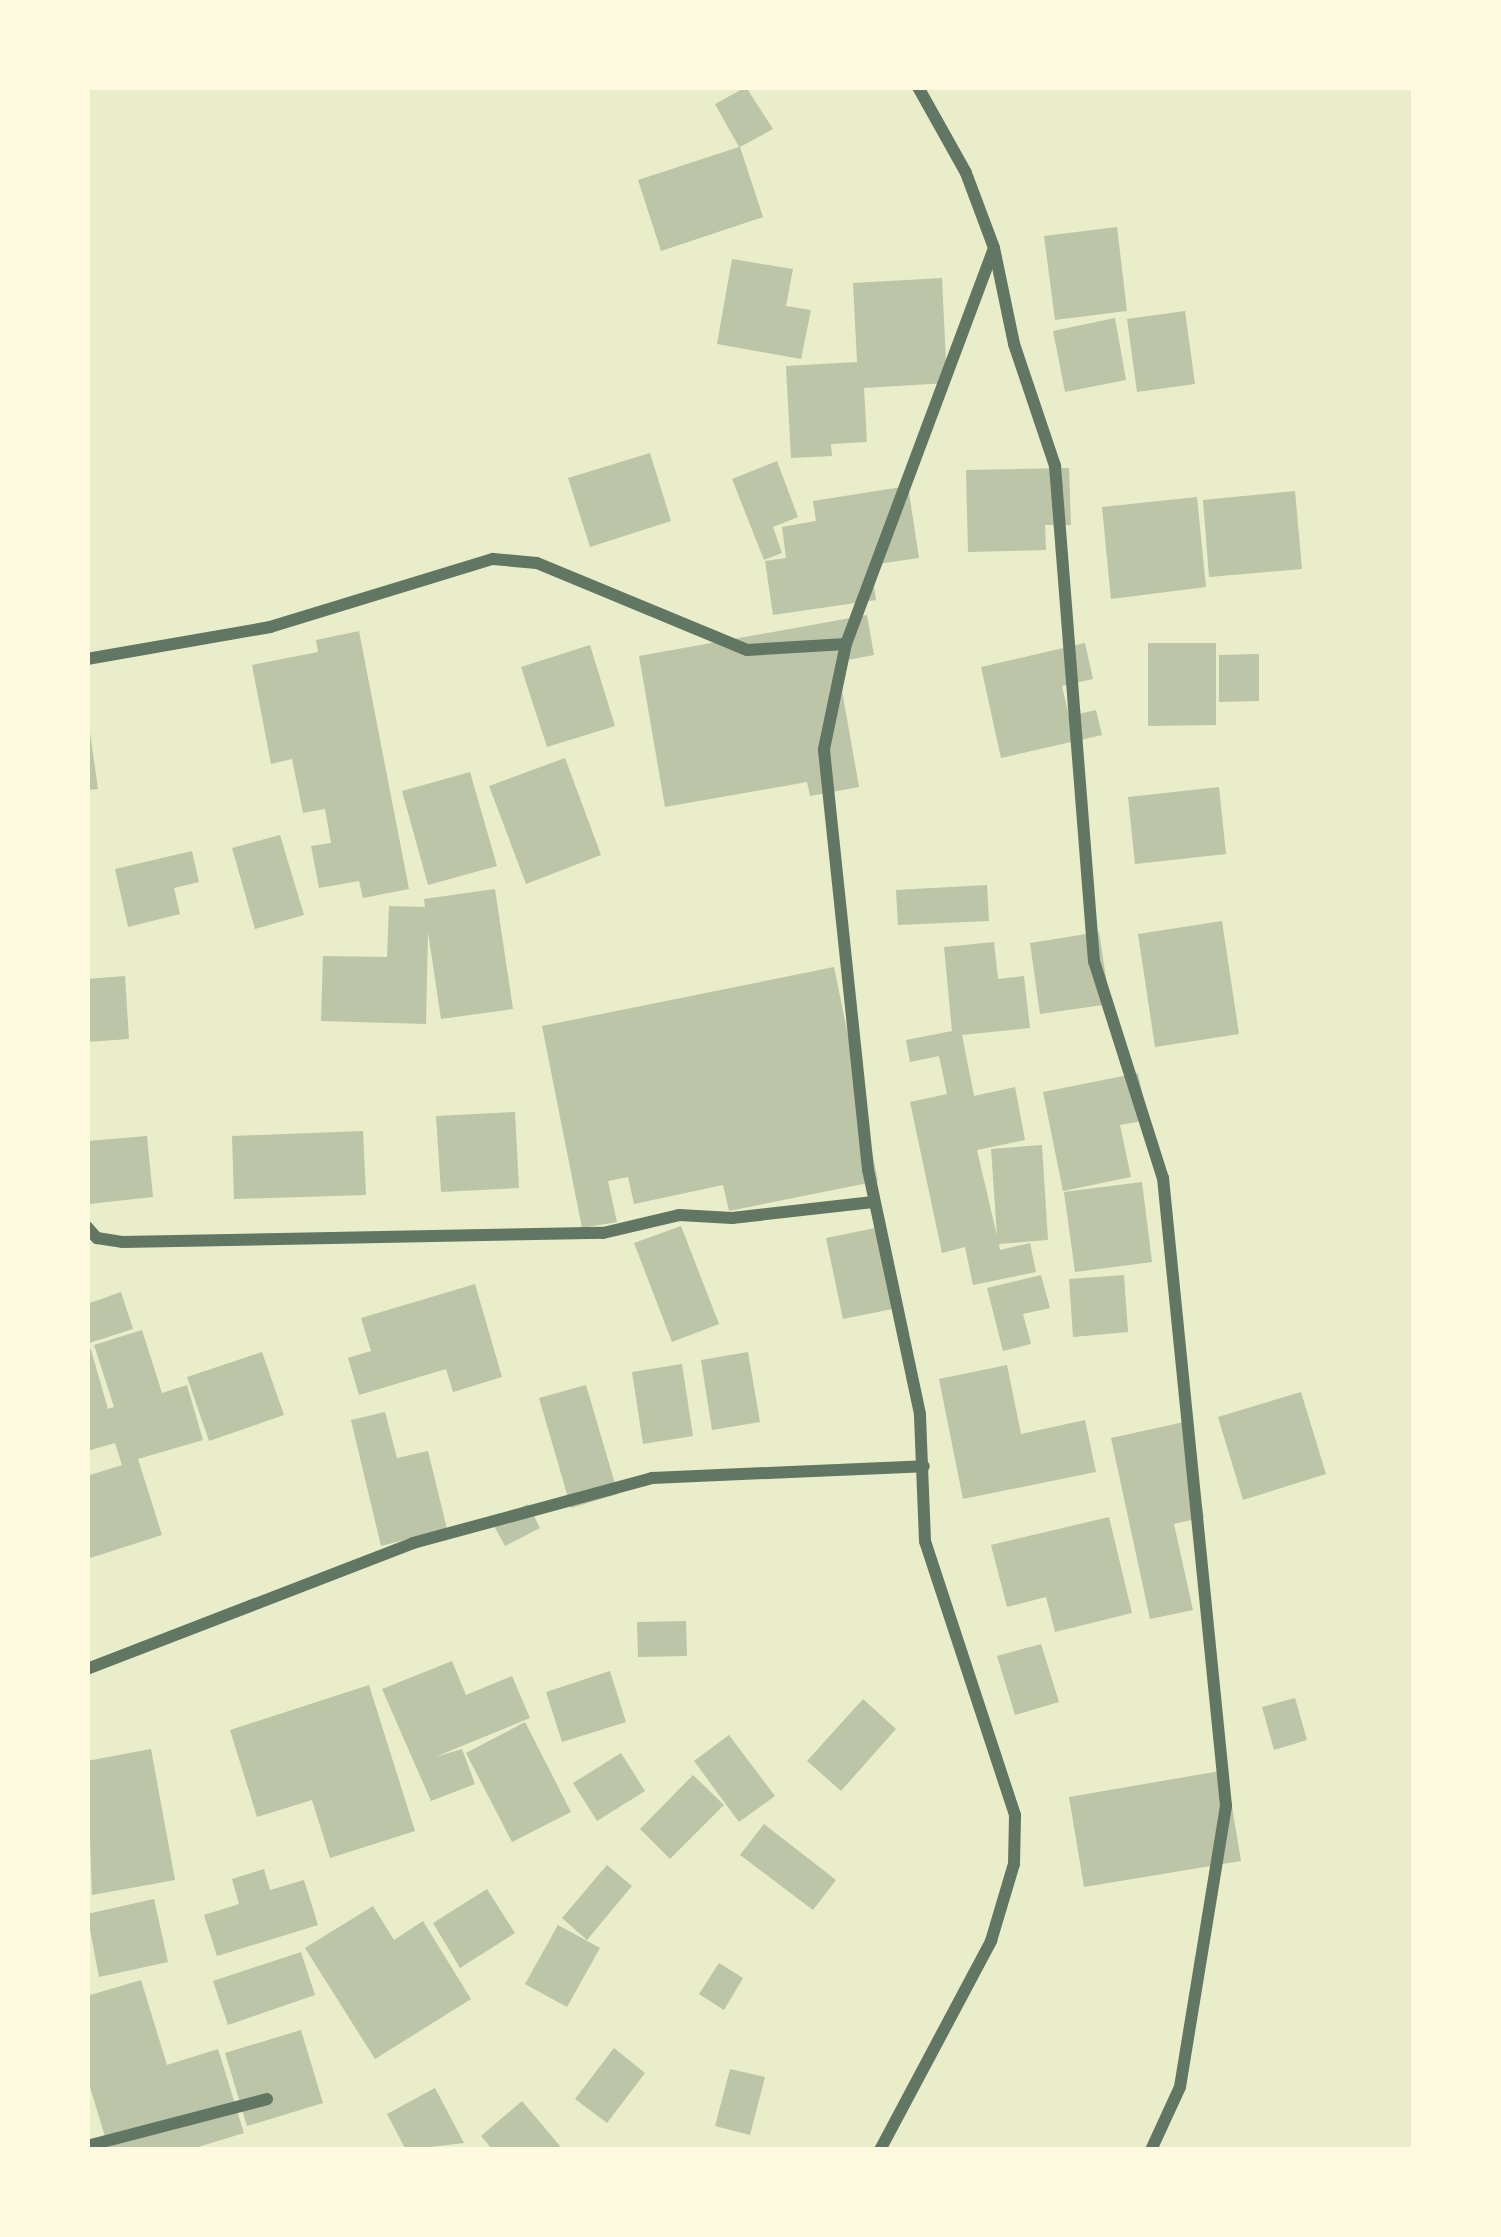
<!DOCTYPE html>
<style>
body{margin:0}
#map{position:relative;width:1501px;height:2237px;overflow:hidden;background:#e9edc9;font-family:Inter,sans-serif}
div>[style]{position:absolute}
.building>*{inset:0;background:#bcc5a7}
.minor>*{height:12px;margin:-6px;padding:0 6px;transform-origin:6px;border-radius:6px;background:#617663}
span{translate:-50% -50%;white-space:nowrap;text-align:center;line-height:1.15;-webkit-text-stroke:9px #fefae0;paint-order:stroke}
.frame{position:absolute;inset:0;border:90px solid #fefae0;pointer-events:none}
</style>
<div id="map">
<div class="building">
<div style="clip-path:polygon(746px 87px,773px 129px,740px 147px,763px 217px,661px 251px,638px 180px,739px 147px,715px 104px)"></div>
<div style="clip-path:polygon(1117px 227px,1127px 311px,1055px 320px,1044px 236px)"></div>
<div style="clip-path:polygon(732px 259px,793px 269px,786px 306px,811px 310px,801px 359px,717px 344px)"></div>
<div style="clip-path:polygon(942px 278px,947px 383px,864px 388px,867px 442px,831px 444px,832px 456px,791px 458px,786px 366px,857px 362px,853px 283px)"></div>
<div style="clip-path:polygon(1185px 311px,1195px 384px,1137px 392px,1127px 319px)"></div>
<div style="clip-path:polygon(1115px 318px,1126px 380px,1065px 392px,1053px 331px)"></div>
<div style="clip-path:polygon(650px 453px,671px 521px,590px 547px,568px 478px)"></div>
<div style="clip-path:polygon(777px 461px,798px 517px,773px 527px,782px 553px,764px 560px,732px 479px)"></div>
<div style="clip-path:polygon(1069px 468px,1071px 525px,1045px 525px,1046px 550px,968px 552px,966px 470px)"></div>
<div style="clip-path:polygon(908px 486px,919px 558px,871px 565px,876px 600px,773px 615px,765px 561px,786px 558px,782px 527px,816px 521px,813px 501px)"></div>
<div style="clip-path:polygon(1295px 491px,1302px 569px,1209px 577px,1203px 500px)"></div>
<div style="clip-path:polygon(1197px 497px,1206px 587px,1111px 599px,1102px 507px)"></div>
<div style="clip-path:polygon(867px 615px,874px 655px,837px 662px,859px 787px,810px 796px,807px 782px,665px 807px,639px 656px)"></div>
<div style="clip-path:polygon(359px 631px,409px 889px,363px 898px,359px 881px,319px 888px,311px 846px,331px 843px,325px 809px,303px 813px,292px 759px,271px 764px,252px 665px,318px 652px,316px 640px)"></div>
<div style="clip-path:polygon(1085px 643px,1093px 679px,1062px 686px,1069px 716px,1096px 710px,1102px 735px,1001px 758px,981px 667px)"></div>
<div style="clip-path:polygon(1148px 643px,1216px 643px,1216px 725px,1148px 726px)"></div>
<div style="clip-path:polygon(590px 645px,615px 726px,547px 747px,521px 667px)"></div>
<div style="clip-path:polygon(1259px 654px,1259px 701px,1219px 702px,1219px 655px)"></div>
<div style="clip-path:polygon(87px 711px,98px 789px,87px 790px)"></div>
<div style="clip-path:polygon(565px 758px,601px 855px,526px 884px,489px 786px)"></div>
<div style="clip-path:polygon(470px 772px,497px 866px,428px 885px,402px 791px)"></div>
<div style="clip-path:polygon(1219px 787px,1226px 854px,1135px 864px,1128px 797px)"></div>
<div style="clip-path:polygon(280px 835px,304px 915px,255px 929px,232px 848px)"></div>
<div style="clip-path:polygon(192px 851px,199px 882px,174px 888px,180px 914px,128px 927px,115px 869px)"></div>
<div style="clip-path:polygon(987px 885px,989px 921px,898px 925px,896px 890px)"></div>
<div style="clip-path:polygon(495px 889px,513px 1009px,441px 1019px,428px 932px,426px 1024px,321px 1021px,323px 956px,387px 957px,389px 906px,425px 907px,424px 899px)"></div>
<div style="clip-path:polygon(1222px 921px,1239px 1034px,1155px 1047px,1138px 934px)"></div>
<div style="clip-path:polygon(1099px 932px,1110px 1004px,1040px 1014px,1030px 943px)"></div>
<div style="clip-path:polygon(994px 942px,998px 979px,1024px 976px,1030px 1028px,962px 1035px,974px 1096px,1015px 1087px,1025px 1140px,977px 1150px,997px 1236px,991px 1149px,1042px 1145px,1048px 1240px,999px 1244px,1000px 1250px,1030px 1243px,1036px 1272px,973px 1285px,965px 1247px,942px 1253px,910px 1102px,947px 1094px,939px 1056px,910px 1062px,906px 1040px,952px 1031px,944px 947px)"></div>
<div style="clip-path:polygon(834px 967px,878px 1181px,729px 1211px,723px 1185px,634px 1204px,628px 1177px,608px 1181px,617px 1222px,582px 1228px,542px 1026px)"></div>
<div style="clip-path:polygon(125px 976px,129px 1039px,87px 1042px,87px 979px)"></div>
<div style="clip-path:polygon(1138px 1073px,1148px 1120px,1120px 1125px,1131px 1177px,1063px 1191px,1043px 1092px)"></div>
<div style="clip-path:polygon(515px 1112px,519px 1188px,441px 1192px,436px 1116px)"></div>
<div style="clip-path:polygon(363px 1131px,366px 1195px,234px 1199px,232px 1136px)"></div>
<div style="clip-path:polygon(147px 1136px,153px 1197px,89px 1204px,87px 1141px)"></div>
<div style="clip-path:polygon(1142px 1182px,1152px 1262px,1075px 1272px,1064px 1192px)"></div>
<div style="clip-path:polygon(681px 1226px,719px 1324px,672px 1342px,634px 1243px)"></div>
<div style="clip-path:polygon(885px 1226px,902px 1307px,843px 1319px,826px 1238px)"></div>
<div style="clip-path:polygon(1041px 1275px,1050px 1308px,1023px 1314px,1031px 1344px,1003px 1351px,987px 1288px)"></div>
<div style="clip-path:polygon(1124px 1275px,1128px 1332px,1073px 1337px,1069px 1279px)"></div>
<div style="clip-path:polygon(475px 1284px,502px 1377px,453px 1392px,446px 1369px,359px 1395px,348px 1358px,371px 1351px,361px 1318px)"></div>
<div style="clip-path:polygon(121px 1292px,133px 1329px,89px 1343px,108px 1409px,114px 1407px,94px 1345px,142px 1330px,162px 1393px,187px 1385px,203px 1440px,138px 1459px,162px 1535px,87px 1559px,87px 1476px,122px 1465px,115px 1443px,87px 1451px,87px 1304px)"></div>
<div style="clip-path:polygon(262px 1352px,284px 1415px,209px 1441px,187px 1377px)"></div>
<div style="clip-path:polygon(748px 1352px,760px 1422px,712px 1430px,701px 1360px)"></div>
<div style="clip-path:polygon(682px 1364px,693px 1436px,643px 1444px,632px 1372px)"></div>
<div style="clip-path:polygon(1007px 1365px,1021px 1434px,1085px 1420px,1096px 1472px,963px 1499px,939px 1379px)"></div>
<div style="clip-path:polygon(586px 1385px,618px 1494px,571px 1508px,539px 1398px)"></div>
<div style="clip-path:polygon(1301px 1392px,1326px 1474px,1243px 1500px,1218px 1417px)"></div>
<div style="clip-path:polygon(385px 1412px,397px 1458px,428px 1451px,447px 1529px,381px 1546px,351px 1420px)"></div>
<div style="clip-path:polygon(1184px 1422px,1204px 1517px,1174px 1524px,1193px 1610px,1150px 1619px,1111px 1438px)"></div>
<div style="clip-path:polygon(528px 1504px,540px 1528px,505px 1546px,492px 1522px)"></div>
<div style="clip-path:polygon(1109px 1517px,1132px 1613px,1055px 1632px,1046px 1597px,1007px 1607px,991px 1545px)"></div>
<div style="clip-path:polygon(686px 1621px,687px 1656px,638px 1657px,637px 1622px)"></div>
<div style="clip-path:polygon(1041px 1644px,1059px 1702px,1015px 1715px,997px 1656px)"></div>
<div style="clip-path:polygon(452px 1661px,466px 1695px,512px 1676px,530px 1718px,435px 1757px,462px 1749px,475px 1784px,431px 1801px,382px 1689px)"></div>
<div style="clip-path:polygon(610px 1671px,626px 1722px,562px 1742px,546px 1692px)"></div>
<div style="clip-path:polygon(369px 1685px,415px 1831px,330px 1858px,312px 1800px,257px 1817px,230px 1730px)"></div>
<div style="clip-path:polygon(1295px 1698px,1307px 1740px,1274px 1750px,1262px 1707px)"></div>
<div style="clip-path:polygon(863px 1699px,896px 1729px,841px 1791px,807px 1761px)"></div>
<div style="clip-path:polygon(525px 1722px,571px 1812px,512px 1842px,466px 1753px)"></div>
<div style="clip-path:polygon(729px 1735px,775px 1796px,739px 1822px,694px 1761px)"></div>
<div style="clip-path:polygon(151px 1749px,175px 1880px,92px 1895px,87px 1761px)"></div>
<div style="clip-path:polygon(621px 1753px,645px 1791px,597px 1821px,573px 1783px)"></div>
<div style="clip-path:polygon(1226px 1770px,1241px 1861px,1084px 1887px,1069px 1797px)"></div>
<div style="clip-path:polygon(693px 1775px,724px 1805px,670px 1859px,640px 1829px)"></div>
<div style="clip-path:polygon(764px 1824px,836px 1880px,813px 1910px,740px 1855px)"></div>
<div style="clip-path:polygon(607px 1865px,632px 1886px,587px 1940px,562px 1918px)"></div>
<div style="clip-path:polygon(264px 1869px,270px 1890px,304px 1880px,318px 1925px,217px 1956px,204px 1915px,239px 1904px,232px 1879px)"></div>
<div style="clip-path:polygon(487px 1889px,515px 1933px,460px 1968px,433px 1923px)"></div>
<div style="clip-path:polygon(154px 1899px,168px 1962px,99px 1977px,87px 1914px)"></div>
<div style="clip-path:polygon(373px 1906px,394px 1940px,423px 1921px,471px 1999px,375px 2059px,305px 1948px)"></div>
<div style="clip-path:polygon(558px 1925px,600px 1948px,567px 2007px,525px 1984px)"></div>
<div style="clip-path:polygon(301px 1952px,315px 1995px,228px 2025px,213px 1981px)"></div>
<div style="clip-path:polygon(719px 1963px,743px 1978px,724px 2010px,699px 1994px)"></div>
<div style="clip-path:polygon(141px 1980px,167px 2065px,218px 2049px,244px 2133px,188px 2150px,109px 2150px,87px 2077px,87px 1996px)"></div>
<div style="clip-path:polygon(301px 2030px,323px 2103px,247px 2126px,225px 2053px)"></div>
<div style="clip-path:polygon(614px 2048px,645px 2073px,607px 2123px,575px 2099px)"></div>
<div style="clip-path:polygon(730px 2069px,765px 2077px,750px 2135px,715px 2126px)"></div>
<div style="clip-path:polygon(435px 2088px,464px 2143px,406px 2150px,387px 2114px)"></div>
<div style="clip-path:polygon(522px 2101px,560px 2146px,555px 2150px,493px 2150px,481px 2136px)"></div>
</div>
<div class="minor">
<div style="left:918px;top:87px;width:98px;rotate:60.8deg"></div>
<div style="left:966px;top:173px;width:80px;rotate:69.5deg"></div>
<div style="left:994px;top:248px;width:98px;rotate:78.2deg"></div>
<div style="left:1014px;top:344px;width:129px;rotate:71.4deg"></div>
<div style="left:1055px;top:466px;width:497px;rotate:85.5deg"></div>
<div style="left:1094px;top:961px;width:228px;rotate:72.4deg"></div>
<div style="left:1163px;top:1178px;width:631px;rotate:84.27deg"></div>
<div style="left:1226px;top:1806px;width:285px;rotate:99.3deg"></div>
<div style="left:1180px;top:2087px;width:69px;rotate:114.7deg"></div>
<div style="left:87px;top:659px;width:186px;rotate:-9.9deg"></div>
<div style="left:270px;top:627px;width:233px;rotate:-17deg"></div>
<div style="left:493px;top:559px;width:44px;rotate:5.2deg"></div>
<div style="left:537px;top:563px;width:227px;rotate:22.5deg"></div>
<div style="left:747px;top:650px;width:99px;rotate:-3.5deg"></div>
<div style="left:87px;top:1227px;width:15px;rotate:48deg"></div>
<div style="left:97px;top:1238px;width:25px;rotate:9deg"></div>
<div style="left:122px;top:1242px;width:481px;rotate:-1.1deg"></div>
<div style="left:603px;top:1233px;width:78px;rotate:-13.3deg"></div>
<div style="left:679px;top:1215px;width:53px;rotate:3.2deg"></div>
<div style="left:732px;top:1218px;width:142px;rotate:-6.5deg"></div>
<div style="left:87px;top:1669px;width:350px;rotate:-21.1deg"></div>
<div style="left:413px;top:1543px;width:248px;rotate:-15.2deg"></div>
<div style="left:652px;top:1478px;width:272px;rotate:-2.5deg"></div>
<div style="left:87px;top:2146px;width:186px;rotate:-14.6deg"></div>
<div style="left:880px;top:2150px;width:237px;rotate:-62deg"></div>
<div style="left:991px;top:1941px;width:80px;rotate:-73.4deg"></div>
<div style="left:1014px;top:1864px;width:49px;rotate:-88.8deg"></div>
<div style="left:1015px;top:1815px;width:288px;rotate:-108.2deg"></div>
<div style="left:925px;top:1541px;width:127px;rotate:-92.3deg"></div>
<div style="left:920px;top:1414px;width:250px;rotate:-102deg"></div>
<div style="left:868px;top:1169px;width:422px;rotate:-96deg"></div>
<div style="left:824px;top:749px;width:107px;rotate:-78.2deg"></div>
<div style="left:846px;top:644px;width:422px;rotate:-69.5deg"></div>
</div>
<div class="frame"></div>
</div>
